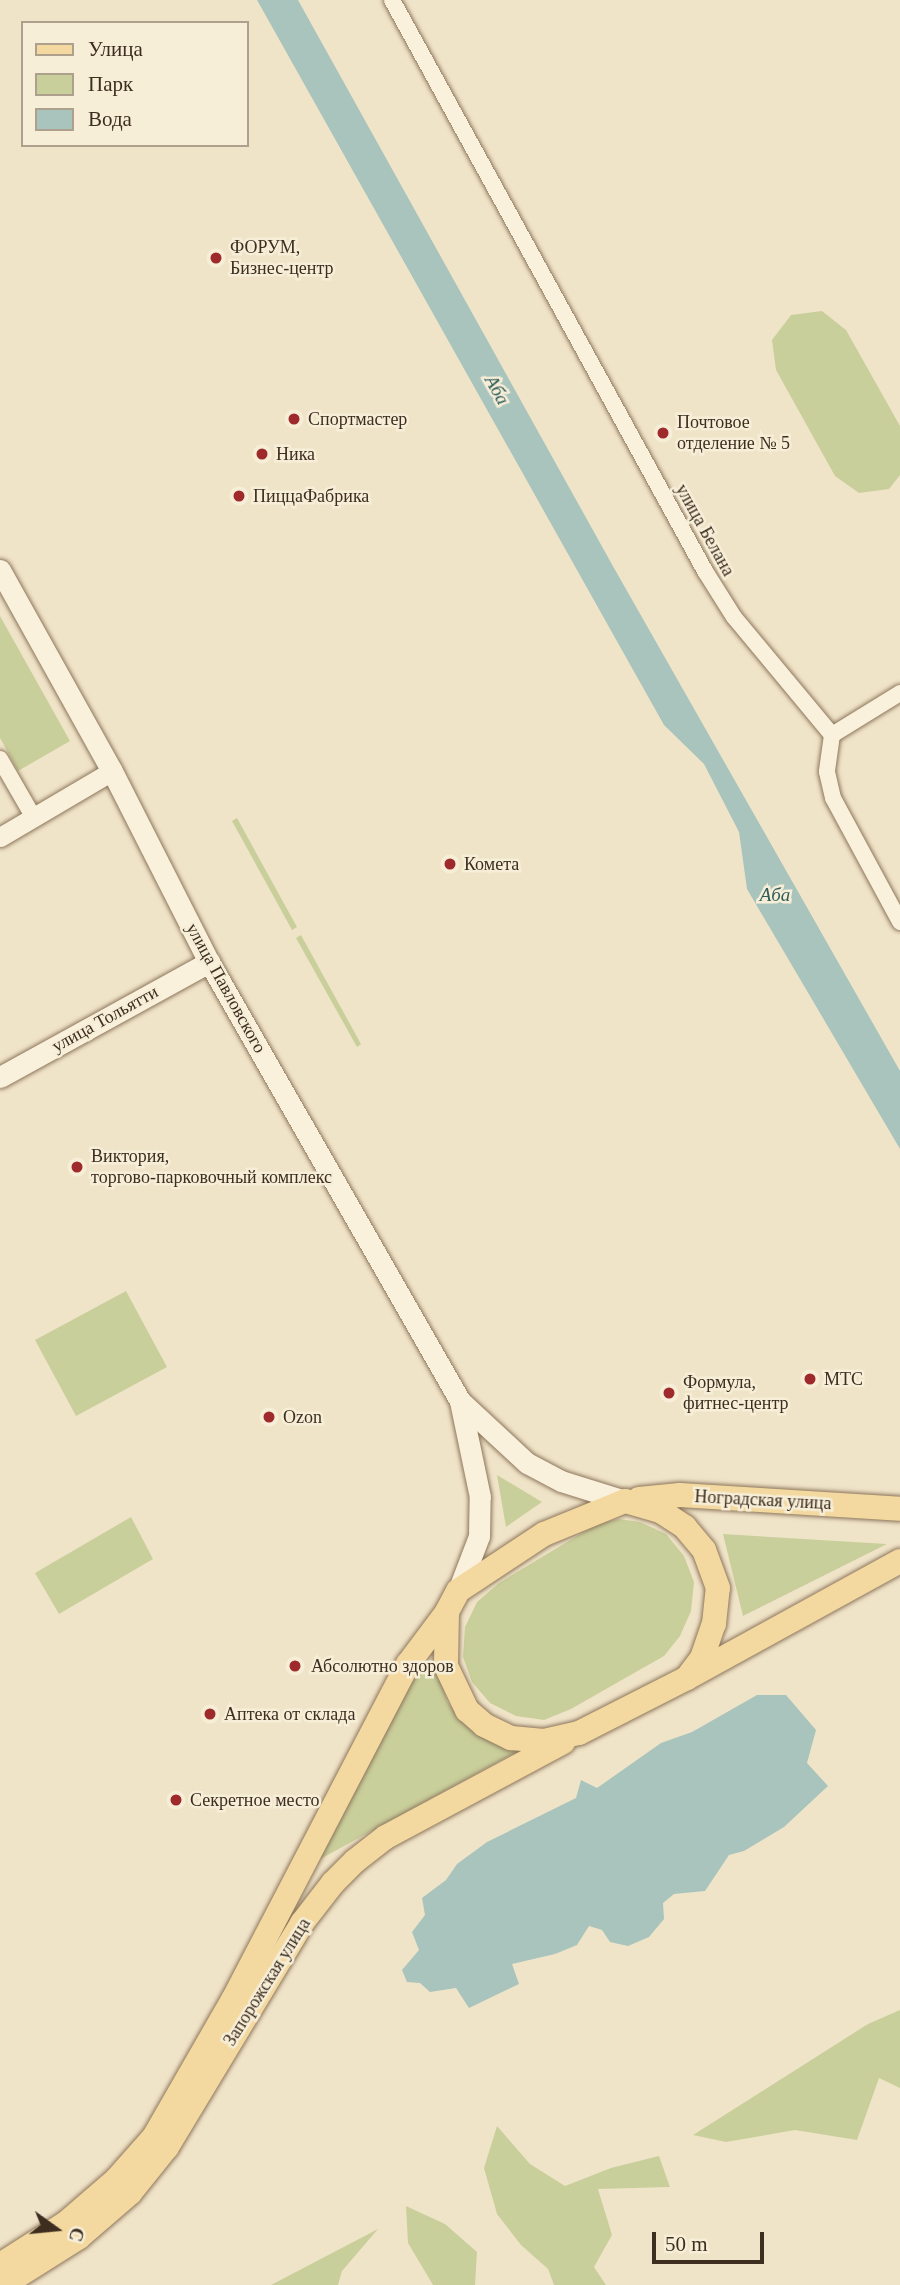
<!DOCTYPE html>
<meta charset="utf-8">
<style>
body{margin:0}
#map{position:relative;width:900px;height:2285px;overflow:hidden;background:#f0e4c8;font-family:Georgia,serif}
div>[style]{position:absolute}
.green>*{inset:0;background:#c9cf9b}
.water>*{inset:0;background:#a9c4bc}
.roads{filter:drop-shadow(0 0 2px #8d765c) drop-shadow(0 0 2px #8d765c)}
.minor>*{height:16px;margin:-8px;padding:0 8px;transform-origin:8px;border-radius:8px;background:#faf1dc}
.tertiary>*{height:19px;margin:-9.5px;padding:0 9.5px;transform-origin:9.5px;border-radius:9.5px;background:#faf1dc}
.secondary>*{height:21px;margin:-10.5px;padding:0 10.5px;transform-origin:10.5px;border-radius:10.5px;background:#faf1dc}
.primary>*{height:24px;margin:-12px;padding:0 12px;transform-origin:12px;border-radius:12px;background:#f3d9a0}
.dots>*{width:19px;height:19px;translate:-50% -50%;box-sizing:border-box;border:4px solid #f7eed8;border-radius:50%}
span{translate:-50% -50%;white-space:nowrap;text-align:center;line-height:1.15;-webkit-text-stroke:5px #f7eed8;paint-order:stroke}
.poi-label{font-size:18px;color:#3d2e20}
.left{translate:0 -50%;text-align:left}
.street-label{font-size:18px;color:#3d2e20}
.water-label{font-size:19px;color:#2f5d5a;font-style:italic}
.legend{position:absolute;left:21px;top:21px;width:228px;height:126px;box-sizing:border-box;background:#f7eed8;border:2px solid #ada18e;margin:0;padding:9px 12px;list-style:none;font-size:21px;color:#3d2e20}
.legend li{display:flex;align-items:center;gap:14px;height:35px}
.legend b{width:35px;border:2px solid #ada18e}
.north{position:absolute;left:21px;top:2194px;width:70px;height:70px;-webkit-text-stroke:5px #f7eed8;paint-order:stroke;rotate:105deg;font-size:19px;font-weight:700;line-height:28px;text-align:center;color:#3d2e20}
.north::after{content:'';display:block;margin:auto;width:24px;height:32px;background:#3d2e20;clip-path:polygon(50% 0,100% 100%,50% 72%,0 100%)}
.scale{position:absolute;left:652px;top:2232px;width:112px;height:32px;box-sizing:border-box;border:4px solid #3d2e20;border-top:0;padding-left:9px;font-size:21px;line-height:24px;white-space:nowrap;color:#3d2e20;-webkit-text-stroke:5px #f7eed8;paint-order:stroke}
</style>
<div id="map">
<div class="green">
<div style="clip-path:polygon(822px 311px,846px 330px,900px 426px,900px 475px,889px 489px,859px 493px,835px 476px,776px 370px,772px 340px,791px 315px)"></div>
<div style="clip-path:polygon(0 616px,70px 741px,18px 771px,0 738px)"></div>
<div style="clip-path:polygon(237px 818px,297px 927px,292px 930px,232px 821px)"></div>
<div style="clip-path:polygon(301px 935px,361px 1044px,357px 1047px,296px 938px)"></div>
<div style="clip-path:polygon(126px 1291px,167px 1367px,76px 1416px,35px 1340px)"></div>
<div style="clip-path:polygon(497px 1475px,542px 1502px,506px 1527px)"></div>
<div style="clip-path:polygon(131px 1517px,153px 1559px,59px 1614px,35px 1573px)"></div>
<div style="clip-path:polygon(619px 1519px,640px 1522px,666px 1534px,684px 1556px,694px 1582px,691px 1611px,680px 1636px,664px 1656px,571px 1709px,544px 1720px,516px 1716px,490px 1703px,472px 1682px,463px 1657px,465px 1627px,477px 1602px,499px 1583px,597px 1524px)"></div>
<div style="clip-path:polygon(723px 1534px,887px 1544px,743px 1616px)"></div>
<div style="clip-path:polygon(426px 1661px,436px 1669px,448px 1703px,468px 1727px,505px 1749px,518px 1751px,313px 1863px,418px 1667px)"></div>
<div style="clip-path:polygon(900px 2010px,900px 2088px,879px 2078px,857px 2140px,795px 2130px,726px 2142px,693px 2135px,868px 2024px)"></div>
<div style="clip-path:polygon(497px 2126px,530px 2164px,565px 2186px,611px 2168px,659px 2156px,670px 2187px,598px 2189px,612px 2235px,594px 2267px,606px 2285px,554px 2285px,548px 2269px,521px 2245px,497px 2214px,484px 2168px)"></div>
<div style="clip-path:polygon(406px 2206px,445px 2224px,477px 2252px,475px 2285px,433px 2285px,408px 2243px)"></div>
<div style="clip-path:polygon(378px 2229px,342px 2271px,338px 2285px,271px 2285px)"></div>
</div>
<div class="water">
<div style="clip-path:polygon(257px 0,298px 0,614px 568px,900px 1071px,900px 1149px,747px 889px,739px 832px,704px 764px,664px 725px)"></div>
<div style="clip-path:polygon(757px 1695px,786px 1695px,816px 1730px,807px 1763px,828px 1786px,784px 1827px,744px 1851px,729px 1855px,705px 1891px,674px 1894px,663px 1903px,664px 1919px,649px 1937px,628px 1946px,610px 1942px,602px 1930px,589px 1926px,577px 1945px,555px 1954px,512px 1964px,519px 1984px,469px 2008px,456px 1988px,430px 1992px,420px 1983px,407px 1982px,402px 1970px,419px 1950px,412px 1932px,425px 1915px,422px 1898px,446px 1880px,457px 1864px,487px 1842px,576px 1798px,581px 1780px,597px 1788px,661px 1743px,692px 1732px)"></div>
</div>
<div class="roads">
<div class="minor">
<div style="left:392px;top:0;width:651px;rotate:61.27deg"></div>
<div style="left:705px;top:571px;width:54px;rotate:57.8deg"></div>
<div style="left:734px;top:617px;width:153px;rotate:50.3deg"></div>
<div style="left:832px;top:735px;width:37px;rotate:98deg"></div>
<div style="left:827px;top:772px;width:27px;rotate:77deg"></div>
<div style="left:833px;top:798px;width:141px;rotate:61.6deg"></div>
<div style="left:832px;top:735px;width:80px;rotate:-31.7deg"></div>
<div style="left:0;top:759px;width:68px;rotate:60deg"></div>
</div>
<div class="tertiary">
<div style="left:0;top:837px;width:130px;rotate:-30.5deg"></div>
</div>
<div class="secondary">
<div style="left:0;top:570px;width:230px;rotate:60.9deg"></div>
<div style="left:112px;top:771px;width:214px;rotate:63.1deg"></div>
<div style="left:209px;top:962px;width:506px;rotate:60.24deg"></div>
<div style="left:460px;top:1401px;width:91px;rotate:42.8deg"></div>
<div style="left:527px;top:1463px;width:38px;rotate:28deg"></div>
<div style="left:561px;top:1481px;width:67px;rotate:17.4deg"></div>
<div style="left:0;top:1077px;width:239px;rotate:-28.8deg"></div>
<div style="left:458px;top:1591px;width:59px;rotate:-69.1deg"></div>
<div style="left:479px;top:1536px;width:39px;rotate:-89deg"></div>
<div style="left:480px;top:1497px;width:98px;rotate:-101.8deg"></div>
</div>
<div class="primary">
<div style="left:639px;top:1499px;width:41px;rotate:-5.6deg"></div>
<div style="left:680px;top:1495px;width:220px;rotate:3.6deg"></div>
<div style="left:687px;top:1678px;width:25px;rotate:-53deg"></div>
<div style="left:702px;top:1658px;width:36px;rotate:-71deg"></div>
<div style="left:714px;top:1624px;width:36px;rotate:-84deg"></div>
<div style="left:718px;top:1588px;width:40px;rotate:-110.2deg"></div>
<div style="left:704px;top:1550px;width:30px;rotate:-130deg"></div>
<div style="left:685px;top:1527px;width:30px;rotate:-147deg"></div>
<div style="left:660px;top:1511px;width:36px;rotate:-164deg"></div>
<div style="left:625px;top:1501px;width:87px;rotate:157.8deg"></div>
<div style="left:544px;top:1534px;width:103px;rotate:146.5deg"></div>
<div style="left:458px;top:1591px;width:24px;rotate:118deg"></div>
<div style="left:447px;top:1612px;width:54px;rotate:91.1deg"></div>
<div style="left:446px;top:1666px;width:49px;rotate:64.5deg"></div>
<div style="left:467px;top:1710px;width:23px;rotate:41deg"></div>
<div style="left:484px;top:1725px;width:30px;rotate:26deg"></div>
<div style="left:511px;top:1738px;width:33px;rotate:5deg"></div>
<div style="left:544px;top:1741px;width:36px;rotate:-13deg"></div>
<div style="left:579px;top:1733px;width:121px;rotate:-27deg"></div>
<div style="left:687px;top:1678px;width:243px;rotate:-28.8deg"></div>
<div style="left:0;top:2265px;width:78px;rotate:-32.5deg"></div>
<div style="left:66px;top:2223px;width:66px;rotate:-40.7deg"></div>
<div style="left:116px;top:2180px;width:57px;rotate:-48.5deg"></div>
<div style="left:154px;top:2137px;width:160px;rotate:-60.1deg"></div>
<div style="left:234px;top:1998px;width:377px;rotate:-62.5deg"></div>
<div style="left:408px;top:1664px;width:65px;rotate:-53.1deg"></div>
<div style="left:3px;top:2285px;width:89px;rotate:-32.1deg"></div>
<div style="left:78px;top:2238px;width:69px;rotate:-40.9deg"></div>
<div style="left:130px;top:2193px;width:59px;rotate:-51.2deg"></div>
<div style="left:167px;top:2147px;width:262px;rotate:-58.9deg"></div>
<div style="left:302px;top:1923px;width:51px;rotate:-52.2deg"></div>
<div style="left:333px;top:1883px;width:31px;rotate:-45deg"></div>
<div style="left:355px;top:1861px;width:39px;rotate:-38deg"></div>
<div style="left:386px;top:1837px;width:201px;rotate:-28.2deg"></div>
</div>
</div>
<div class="dots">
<div style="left:216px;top:258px;background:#9e2a2b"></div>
<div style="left:294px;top:419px;background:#9e2a2b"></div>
<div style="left:663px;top:433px;background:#9e2a2b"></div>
<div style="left:262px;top:454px;background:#9e2a2b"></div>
<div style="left:239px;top:496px;background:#9e2a2b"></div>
<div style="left:450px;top:864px;background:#9e2a2b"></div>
<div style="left:77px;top:1167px;background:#9e2a2b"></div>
<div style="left:810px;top:1379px;background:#9e2a2b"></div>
<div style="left:669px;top:1393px;background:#9e2a2b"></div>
<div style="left:269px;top:1417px;background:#9e2a2b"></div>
<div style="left:295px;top:1666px;background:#9e2a2b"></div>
<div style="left:210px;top:1714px;background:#9e2a2b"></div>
<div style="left:176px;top:1800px;background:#9e2a2b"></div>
</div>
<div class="poi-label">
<span class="left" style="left:230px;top:258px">ФОРУМ,<br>Бизнес-центр</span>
<span class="left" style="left:308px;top:419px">Спортмастер</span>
<span class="left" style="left:677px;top:433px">Почтовое<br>отделение № 5</span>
<span class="left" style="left:276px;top:454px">Ника</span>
<span class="left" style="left:253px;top:496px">ПиццаФабрика</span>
<span class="left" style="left:464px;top:864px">Комета</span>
<span class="left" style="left:91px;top:1167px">Виктория,<br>торгово-парковочный комплекс</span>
<span class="left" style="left:824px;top:1379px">МТС</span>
<span class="left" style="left:683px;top:1393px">Формула,<br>фитнес-центр</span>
<span class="left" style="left:283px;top:1417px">Ozon</span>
<span class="left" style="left:311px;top:1666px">Абсолютно здоров</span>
<span class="left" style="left:224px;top:1714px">Аптека от склада</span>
<span class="left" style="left:190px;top:1800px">Секретное место</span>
</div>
<div class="street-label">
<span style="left:705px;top:530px;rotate:61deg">улица Белана</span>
<span style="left:226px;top:988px;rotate:61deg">улица Павловского</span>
<span style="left:105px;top:1019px;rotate:-29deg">улица Тольятти</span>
<span style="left:763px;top:1500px;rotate:3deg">Ноградская улица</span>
<span style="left:267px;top:1982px;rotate:-58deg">Запорожская улица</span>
</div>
<div class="water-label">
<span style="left:497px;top:390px;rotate:61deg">Аба</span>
<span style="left:775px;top:895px">Аба</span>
</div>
<ul class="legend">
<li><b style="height:9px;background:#f3d9a0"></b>Улица</li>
<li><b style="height:19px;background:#c9cf9b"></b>Парк</li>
<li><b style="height:19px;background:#a9c4bc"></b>Вода</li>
</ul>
<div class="north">С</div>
<div class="scale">50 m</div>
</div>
